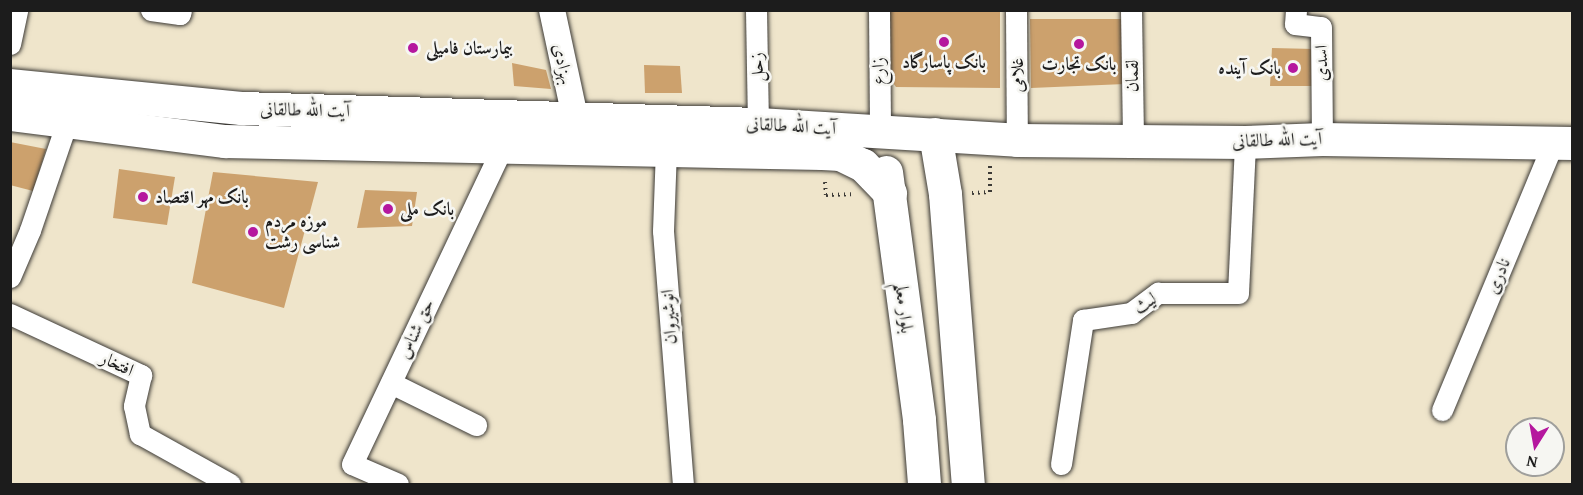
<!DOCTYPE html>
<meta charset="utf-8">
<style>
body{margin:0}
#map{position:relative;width:1583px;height:495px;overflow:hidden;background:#efe5cb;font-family:"Gentium Book Plus",Amiri,serif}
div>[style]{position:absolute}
.building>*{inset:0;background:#cca16d}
.path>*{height:4px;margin-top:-2px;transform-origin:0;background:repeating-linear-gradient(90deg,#3c3a36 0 1.5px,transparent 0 6px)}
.roads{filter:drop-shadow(0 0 2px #3c3a36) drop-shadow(0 0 2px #3c3a36)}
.minor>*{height:21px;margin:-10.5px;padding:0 10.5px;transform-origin:10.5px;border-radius:10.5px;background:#fff}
.tertiary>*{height:26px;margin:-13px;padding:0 13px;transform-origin:13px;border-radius:13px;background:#fff}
.primary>*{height:33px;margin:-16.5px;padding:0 16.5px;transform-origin:16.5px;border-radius:16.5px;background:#fff}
.dots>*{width:16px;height:16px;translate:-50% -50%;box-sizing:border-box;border:3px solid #f6f6f2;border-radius:50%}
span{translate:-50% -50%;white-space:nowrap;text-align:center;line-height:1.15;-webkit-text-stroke:5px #f6f6f2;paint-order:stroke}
.poi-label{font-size:18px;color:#1c1c1c;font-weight:700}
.left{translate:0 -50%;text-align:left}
.right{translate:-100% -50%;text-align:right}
.street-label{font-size:18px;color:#1c1c1c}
.frame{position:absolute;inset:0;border:12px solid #1c1c1c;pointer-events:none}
.north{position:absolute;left:1505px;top:417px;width:60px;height:60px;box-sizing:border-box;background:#f6f6f2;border:2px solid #9f9f9c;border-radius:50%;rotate:191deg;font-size:16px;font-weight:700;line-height:24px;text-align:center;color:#1c1c1c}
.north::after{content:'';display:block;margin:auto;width:21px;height:27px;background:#b5179e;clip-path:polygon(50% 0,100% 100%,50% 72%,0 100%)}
</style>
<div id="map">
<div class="building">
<div style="clip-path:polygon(890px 10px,1000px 10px,1000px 88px,896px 87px,886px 73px)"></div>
<div style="clip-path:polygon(1030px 19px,1130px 19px,1125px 84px,1031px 88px)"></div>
<div style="clip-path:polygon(1272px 48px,1315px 49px,1315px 86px,1270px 86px)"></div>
<div style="clip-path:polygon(512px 63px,546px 70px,551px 89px,514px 86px)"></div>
<div style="clip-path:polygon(644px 65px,680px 66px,682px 93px,645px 93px)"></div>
<div style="clip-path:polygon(10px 142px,46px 149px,33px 191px,10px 185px)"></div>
<div style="clip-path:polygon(119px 169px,175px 177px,167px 225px,113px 218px)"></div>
<div style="clip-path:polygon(213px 172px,318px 182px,284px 308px,192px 283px)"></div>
<div style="clip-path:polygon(365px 190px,417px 192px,412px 226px,357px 228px)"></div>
</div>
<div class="path">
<div style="left:825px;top:182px;width:13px;rotate:86deg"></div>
<div style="left:826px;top:195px;width:25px;rotate:-2deg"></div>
<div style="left:972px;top:193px;width:18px;rotate:-3deg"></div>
<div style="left:990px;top:192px;width:26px;rotate:-90deg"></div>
</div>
<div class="roads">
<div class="minor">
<div style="left:151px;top:10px;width:29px;rotate:8deg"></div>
<div style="left:180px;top:14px;width:4px;rotate:-76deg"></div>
<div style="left:756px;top:10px;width:114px;rotate:89deg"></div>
<div style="left:879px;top:10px;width:122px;rotate:89.5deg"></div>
<div style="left:1016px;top:10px;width:130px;rotate:89.6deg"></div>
<div style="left:1131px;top:10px;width:131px;rotate:89.1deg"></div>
<div style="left:1296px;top:10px;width:14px;rotate:94deg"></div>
<div style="left:1295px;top:24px;width:26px;rotate:7deg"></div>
<div style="left:1321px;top:27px;width:112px;rotate:89.5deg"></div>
<div style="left:10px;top:44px;width:35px;rotate:-78deg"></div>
<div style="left:666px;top:149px;width:82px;rotate:92.1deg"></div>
<div style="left:663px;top:231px;width:254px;rotate:85.5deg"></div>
<div style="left:10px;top:277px;width:51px;rotate:-66.9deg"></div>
<div style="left:30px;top:230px;width:114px;rotate:-71.1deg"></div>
<div style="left:10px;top:314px;width:145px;rotate:25deg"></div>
<div style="left:141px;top:375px;width:32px;rotate:103deg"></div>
<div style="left:134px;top:406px;width:29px;rotate:78deg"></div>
<div style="left:140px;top:434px;width:103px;rotate:29.1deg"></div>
<div style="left:391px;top:383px;width:95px;rotate:26.3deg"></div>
<div style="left:1442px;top:410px;width:289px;rotate:-67.4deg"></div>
<div style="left:1061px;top:464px;width:146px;rotate:-81.3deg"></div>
<div style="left:1083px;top:320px;width:49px;rotate:-8.3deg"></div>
<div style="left:1131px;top:313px;width:34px;rotate:-37deg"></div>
<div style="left:1158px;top:293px;width:80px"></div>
<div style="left:1238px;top:293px;width:151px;rotate:-87.3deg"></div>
<div style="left:398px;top:484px;width:50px;rotate:-156.5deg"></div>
<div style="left:352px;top:464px;width:350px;rotate:-64.6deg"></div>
</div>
<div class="tertiary">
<div style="left:552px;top:10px;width:109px;rotate:77.9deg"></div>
</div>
<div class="primary">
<div style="left:10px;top:85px;width:233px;rotate:5.7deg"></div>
<div style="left:242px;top:108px;width:516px;rotate:1.78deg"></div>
<div style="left:758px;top:124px;width:259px;rotate:3.5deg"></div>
<div style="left:1017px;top:140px;width:228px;rotate:0.5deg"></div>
<div style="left:1245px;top:142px;width:77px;rotate:-2.2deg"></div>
<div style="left:1322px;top:139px;width:250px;rotate:0.9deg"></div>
<div style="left:10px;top:114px;width:216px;rotate:7.2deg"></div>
<div style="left:224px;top:141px;width:598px;rotate:1.15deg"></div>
<div style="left:822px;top:153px;width:18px;rotate:3deg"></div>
<div style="left:840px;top:154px;width:25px;rotate:26deg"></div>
<div style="left:863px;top:165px;width:39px;rotate:46deg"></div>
<div style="left:935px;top:134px;width:61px;rotate:80.5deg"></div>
<div style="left:945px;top:194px;width:291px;rotate:85.5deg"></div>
<div style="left:886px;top:172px;width:250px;rotate:82.4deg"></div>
<div style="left:919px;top:420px;width:64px;rotate:85.5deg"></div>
</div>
</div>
<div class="dots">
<div style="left:944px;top:42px;background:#b5179e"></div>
<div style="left:1079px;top:44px;background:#b5179e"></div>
<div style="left:413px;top:48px;background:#b5179e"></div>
<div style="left:1293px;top:68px;background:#b5179e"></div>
<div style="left:143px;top:197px;background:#b5179e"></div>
<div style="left:388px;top:209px;background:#b5179e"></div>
<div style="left:253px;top:232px;background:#b5179e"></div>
</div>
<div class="poi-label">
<span class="left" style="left:426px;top:48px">بیمارستان فامیلی</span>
<span style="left:944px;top:62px">بانک پاسارگاد</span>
<span style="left:1079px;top:64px">بانک تجارت</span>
<span class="right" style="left:1281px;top:68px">بانک آینده</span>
<span class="left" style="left:155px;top:197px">بانک مهر اقتصاد</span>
<span class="left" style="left:400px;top:209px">بانک ملی</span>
<span class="left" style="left:265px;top:232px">موزه مردم<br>شناسی رشت</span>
</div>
<div class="street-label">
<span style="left:1321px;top:63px;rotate:-90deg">اسدی</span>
<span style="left:563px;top:64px;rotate:78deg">بهزادی</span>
<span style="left:757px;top:67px;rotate:-91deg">زحل</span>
<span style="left:878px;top:71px;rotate:-90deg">زارع</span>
<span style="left:1017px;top:75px;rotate:-90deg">غلامی</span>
<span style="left:1132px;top:76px;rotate:-90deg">لقمان</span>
<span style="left:305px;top:110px;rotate:1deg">آیت الله طالقانی</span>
<span style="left:791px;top:126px;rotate:3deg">آیت الله طالقانی</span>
<span style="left:1277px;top:140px;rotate:-2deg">آیت الله طالقانی</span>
<span style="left:1498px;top:276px;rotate:-67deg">نادری</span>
<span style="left:1145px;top:303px;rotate:-31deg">لیث</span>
<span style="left:904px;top:308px;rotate:83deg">بلوار معلم</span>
<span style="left:669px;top:317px;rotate:-94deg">انوشیروان</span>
<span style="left:416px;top:329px;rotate:-65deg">حق شناس</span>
<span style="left:117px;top:364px;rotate:25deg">افتخار</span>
</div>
<div class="frame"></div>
<div class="north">N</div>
</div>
